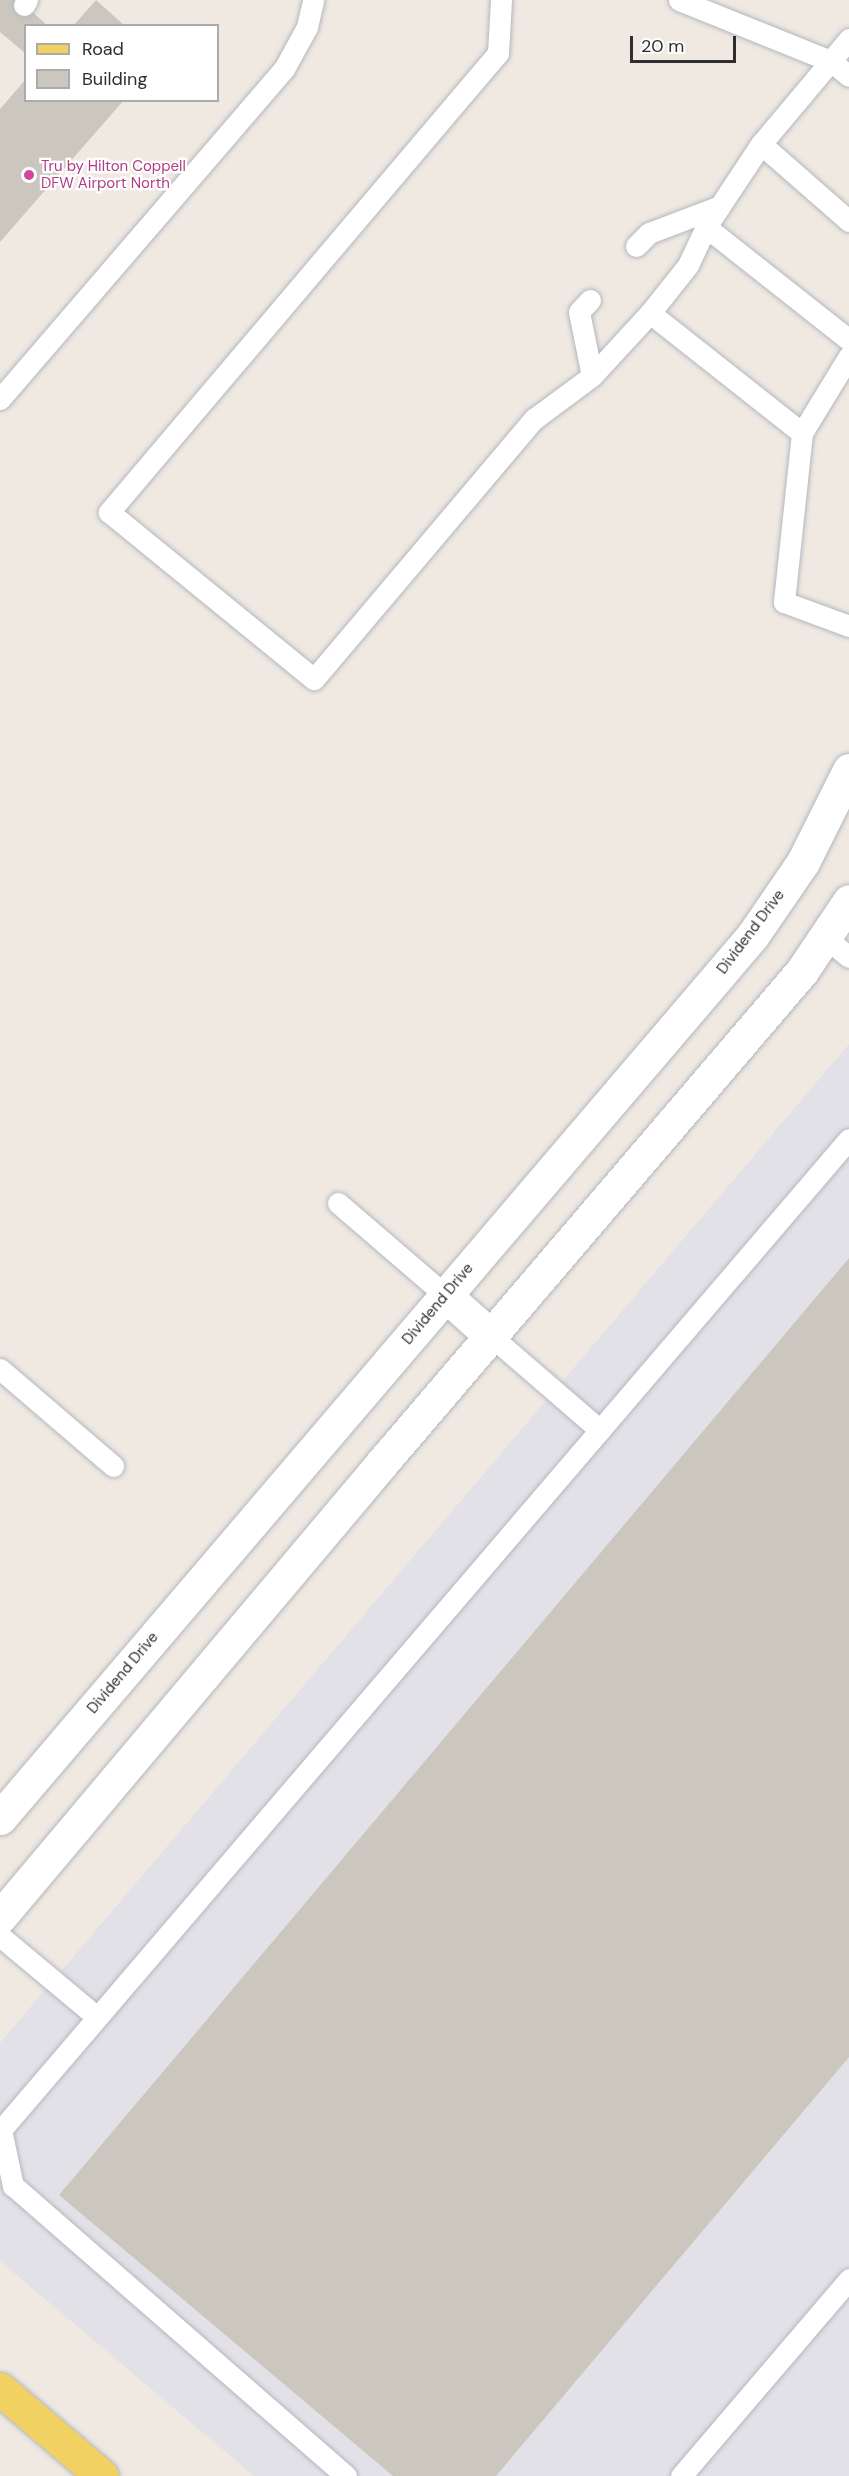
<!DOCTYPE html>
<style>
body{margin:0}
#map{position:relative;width:849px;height:2476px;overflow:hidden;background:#efe9e1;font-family:"DM Sans",sans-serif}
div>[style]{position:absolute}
.industrial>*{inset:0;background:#e3e1e8}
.building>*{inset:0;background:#cbc7bf}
.roads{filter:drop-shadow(0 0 2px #b4b7c1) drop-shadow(0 0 2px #b4b7c1)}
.lane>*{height:21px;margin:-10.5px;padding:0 10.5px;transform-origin:10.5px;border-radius:10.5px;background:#fff}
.secondary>*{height:33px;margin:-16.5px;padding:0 16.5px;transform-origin:16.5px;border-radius:16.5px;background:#fff}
.primary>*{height:33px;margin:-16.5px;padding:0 16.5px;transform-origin:16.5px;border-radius:16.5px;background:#f2d163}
.dots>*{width:16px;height:16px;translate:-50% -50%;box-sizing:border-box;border:3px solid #fff;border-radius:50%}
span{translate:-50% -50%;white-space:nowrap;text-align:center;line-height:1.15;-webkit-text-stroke:4.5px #fff;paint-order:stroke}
.hotel-label{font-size:15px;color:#b23c85}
.left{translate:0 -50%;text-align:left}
.street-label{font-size:15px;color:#2e2e2e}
.legend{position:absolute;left:24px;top:24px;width:195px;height:78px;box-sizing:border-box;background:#fff;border:2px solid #ababab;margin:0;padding:8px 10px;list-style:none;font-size:18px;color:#2e2e2e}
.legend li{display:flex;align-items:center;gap:12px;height:30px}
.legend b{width:30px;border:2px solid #ababab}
.scale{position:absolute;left:630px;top:36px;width:106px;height:27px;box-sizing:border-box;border:3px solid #2e2e2e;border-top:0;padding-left:8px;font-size:18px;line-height:21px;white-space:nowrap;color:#2e2e2e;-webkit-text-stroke:4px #fff;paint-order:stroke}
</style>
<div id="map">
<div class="industrial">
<div style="clip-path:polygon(849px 1044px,849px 2476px,254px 2476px,0 2261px,0 2043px)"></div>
</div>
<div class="building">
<div style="clip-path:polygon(0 0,19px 0,48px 26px,26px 26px,26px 54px,0 32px)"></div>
<div style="clip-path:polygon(96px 0,125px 26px,73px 26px)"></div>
<div style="clip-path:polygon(26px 79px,26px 100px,124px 100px,0 242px,0 109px)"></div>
<div style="clip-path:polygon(849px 1258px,849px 2057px,496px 2476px,393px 2476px,59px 2195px)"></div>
</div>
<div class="roads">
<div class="lane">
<div style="left:501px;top:0;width:53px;rotate:93.2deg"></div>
<div style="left:498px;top:53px;width:602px;rotate:130.28deg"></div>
<div style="left:109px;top:512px;width:264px;rotate:39.2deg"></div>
<div style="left:314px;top:679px;width:341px;rotate:-49.8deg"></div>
<div style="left:534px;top:419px;width:72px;rotate:-36.6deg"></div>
<div style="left:592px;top:376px;width:86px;rotate:-47.4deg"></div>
<div style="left:650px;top:313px;width:61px;rotate:-51.6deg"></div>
<div style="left:688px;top:265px;width:42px;rotate:-64.7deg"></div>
<div style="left:706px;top:227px;width:100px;rotate:-56.5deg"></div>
<div style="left:761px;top:144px;width:137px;rotate:-50deg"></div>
<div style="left:679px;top:0;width:164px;rotate:21.9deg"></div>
<div style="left:831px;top:61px;width:23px;rotate:40deg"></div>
<div style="left:24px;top:5px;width:6px;rotate:-59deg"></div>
<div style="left:761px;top:144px;width:117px;rotate:41.2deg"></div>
<div style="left:706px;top:227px;width:182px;rotate:38.3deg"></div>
<div style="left:636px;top:246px;width:18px;rotate:-45deg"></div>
<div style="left:649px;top:233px;width:76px;rotate:-20.8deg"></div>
<div style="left:590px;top:300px;width:16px;rotate:133deg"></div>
<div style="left:579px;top:312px;width:65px;rotate:78.5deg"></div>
<div style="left:650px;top:313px;width:194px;rotate:38.3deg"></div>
<div style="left:849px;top:356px;width:90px;rotate:121.4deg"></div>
<div style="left:802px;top:433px;width:170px;rotate:96.1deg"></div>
<div style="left:784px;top:602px;width:69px;rotate:20.3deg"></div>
<div style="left:0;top:399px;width:435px;rotate:-49.3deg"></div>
<div style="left:284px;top:69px;width:48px;rotate:-61.3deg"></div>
<div style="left:307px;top:27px;width:28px;rotate:-77deg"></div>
<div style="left:825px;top:937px;width:31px;rotate:40deg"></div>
<div style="left:338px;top:1203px;width:141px;rotate:40.7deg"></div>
<div style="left:491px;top:1336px;width:144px;rotate:40.8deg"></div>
<div style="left:0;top:1369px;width:149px;rotate:40.6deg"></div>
<div style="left:0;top:1936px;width:126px;rotate:39.9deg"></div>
<div style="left:346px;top:2476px;width:442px;rotate:-138.9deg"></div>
<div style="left:13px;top:2186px;width:57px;rotate:-102.1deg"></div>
<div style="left:1px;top:2130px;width:1304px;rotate:-49.45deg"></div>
<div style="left:681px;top:2476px;width:259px;rotate:-49.5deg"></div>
</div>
<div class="secondary">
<div style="left:445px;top:1295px;width:62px;rotate:41.7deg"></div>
<div style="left:0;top:1818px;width:1160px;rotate:-49.54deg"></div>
<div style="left:753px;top:935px;width:88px;rotate:-55.6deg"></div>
<div style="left:803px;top:862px;width:103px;rotate:-63.4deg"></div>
<div style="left:0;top:1917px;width:593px;rotate:-49.92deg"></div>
<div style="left:382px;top:1463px;width:647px;rotate:-49.51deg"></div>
<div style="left:802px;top:971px;width:84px;rotate:-56.1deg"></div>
</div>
<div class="primary">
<div style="left:0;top:2389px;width:134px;rotate:40.5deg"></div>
</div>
</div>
<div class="dots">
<div style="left:29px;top:175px;background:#d1479c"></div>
</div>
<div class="hotel-label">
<span class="left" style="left:41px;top:175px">Tru by Hilton Coppell<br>DFW Airport North</span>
</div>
<div class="street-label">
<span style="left:751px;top:932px;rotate:-53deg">Dividend Drive</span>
<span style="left:438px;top:1304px;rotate:-50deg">Dividend Drive</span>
<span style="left:123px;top:1673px;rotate:-50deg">Dividend Drive</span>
</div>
<ul class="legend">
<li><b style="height:8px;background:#f2d163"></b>Road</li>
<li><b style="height:16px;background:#cbc7bf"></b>Building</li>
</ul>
<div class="scale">20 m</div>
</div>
